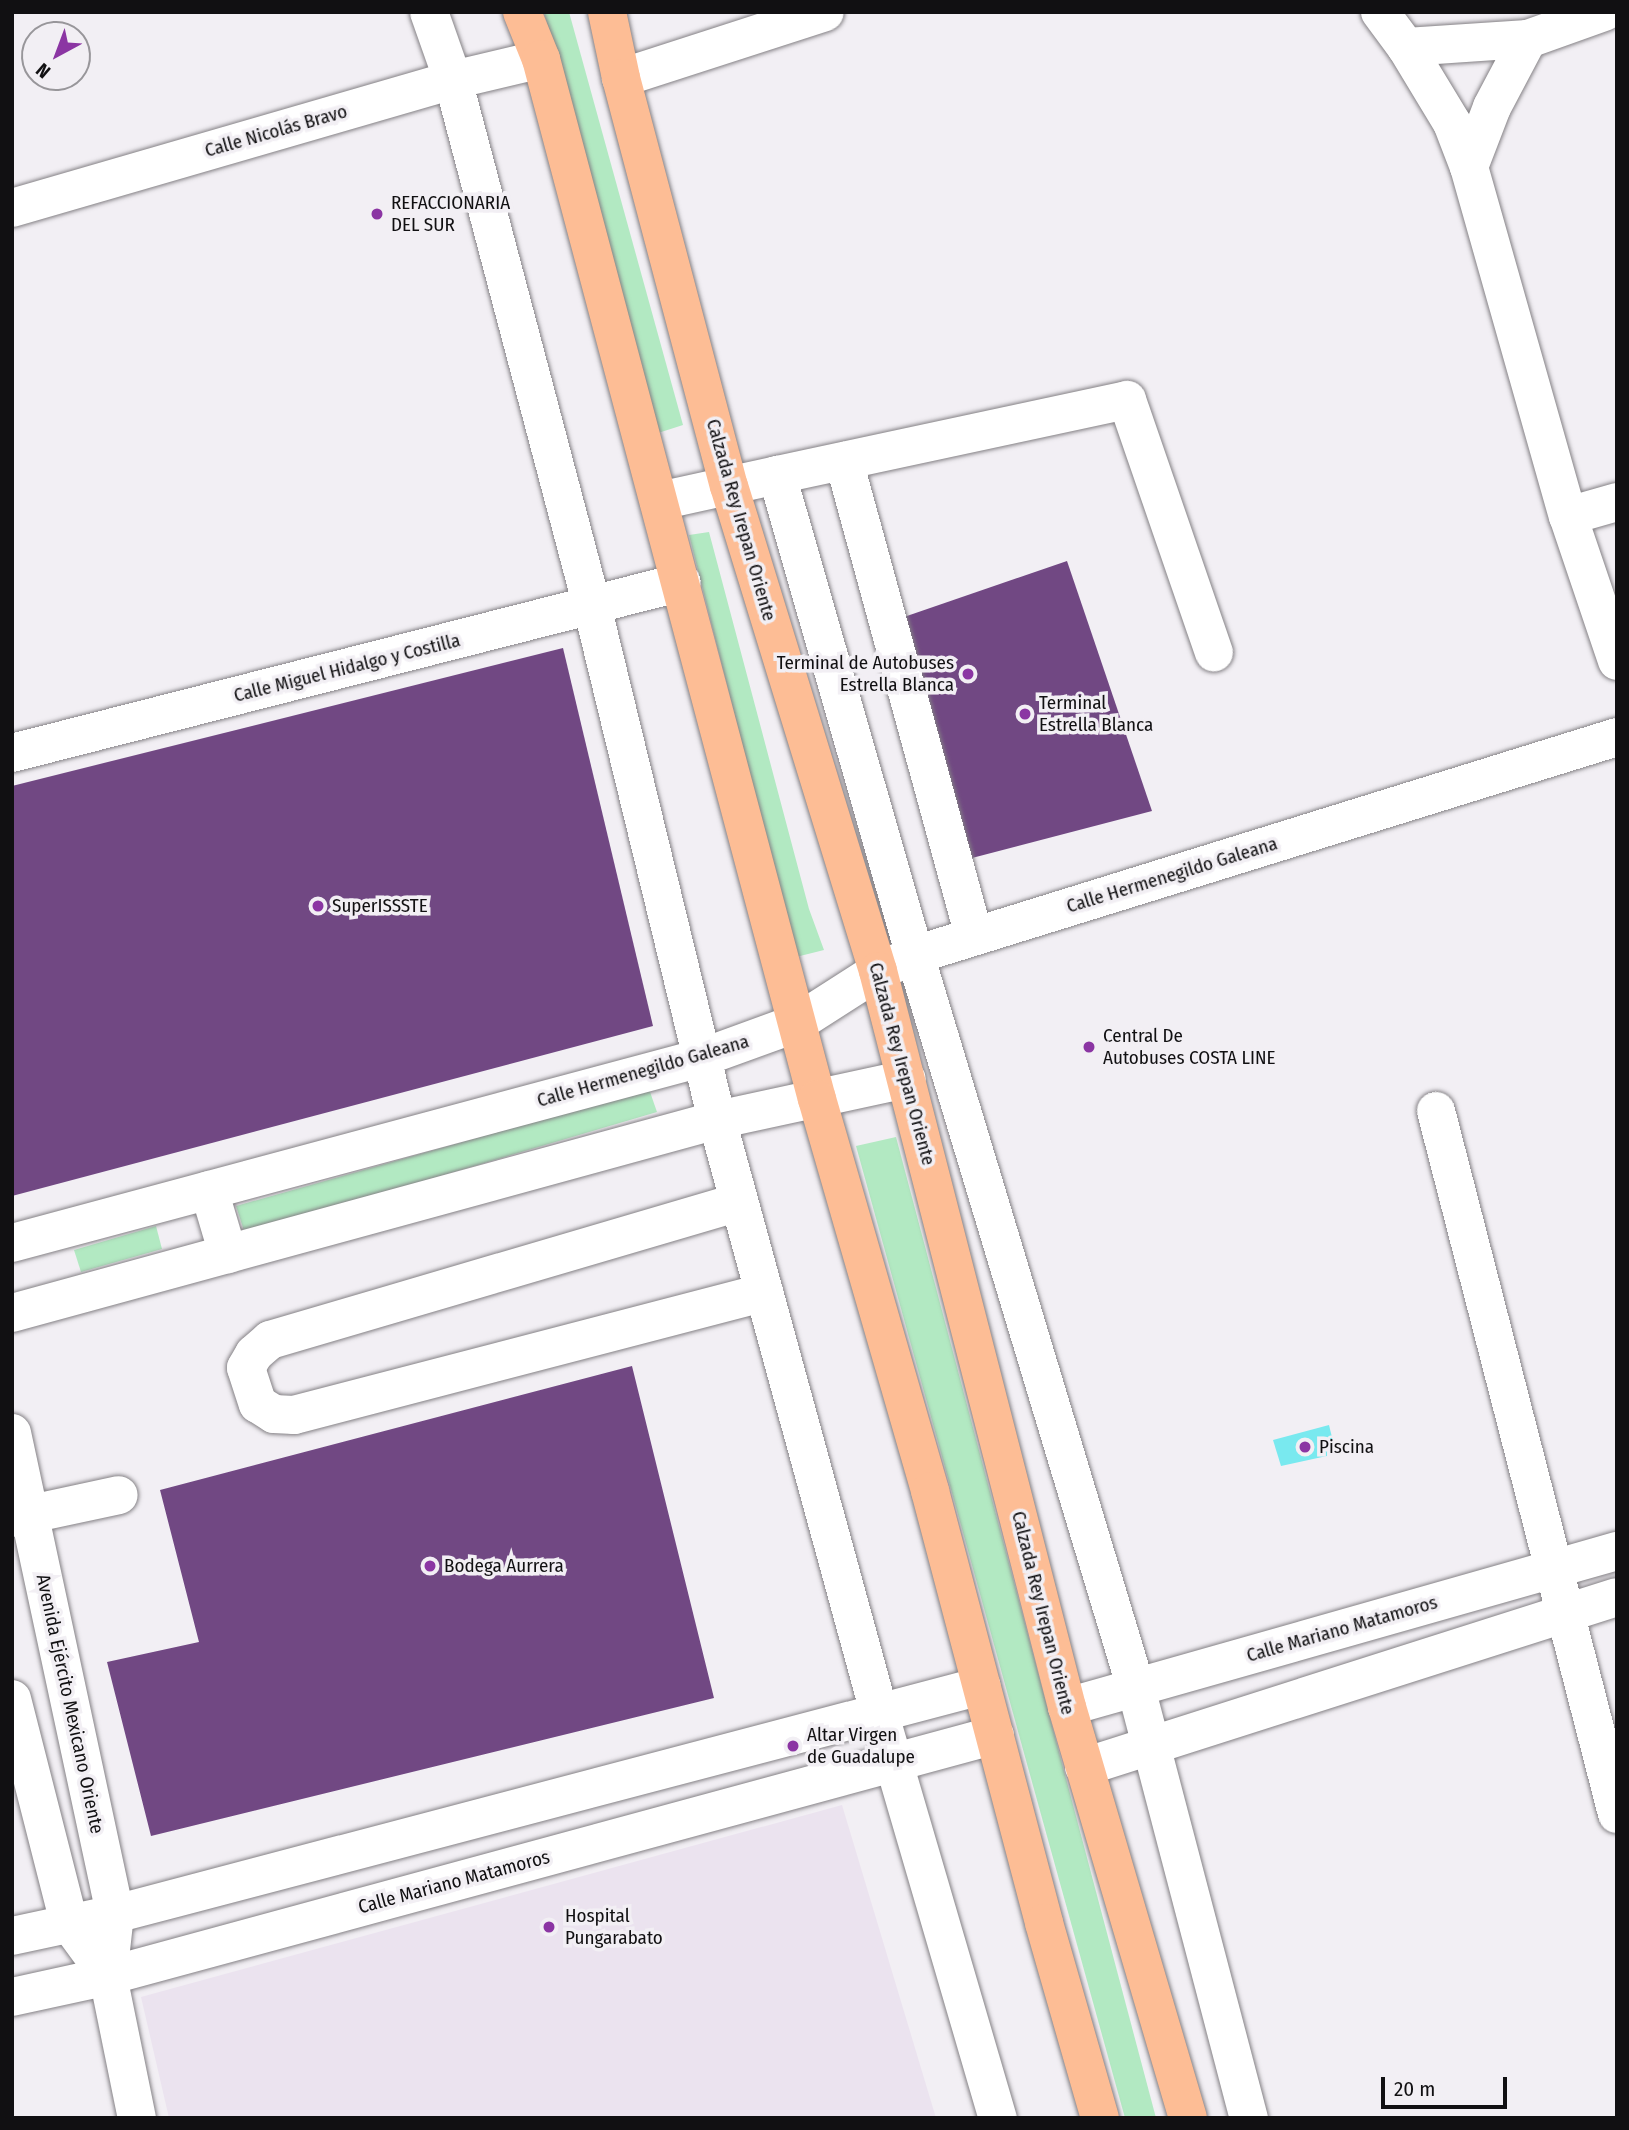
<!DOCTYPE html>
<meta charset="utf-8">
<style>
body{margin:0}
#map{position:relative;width:1629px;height:2130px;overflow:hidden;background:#f2eff4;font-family:"Fira Sans Condensed",sans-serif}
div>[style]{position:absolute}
.built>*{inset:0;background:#ebe3ef}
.green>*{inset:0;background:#b2e9c2}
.water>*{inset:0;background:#79e9ef}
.building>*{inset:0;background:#714883}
.roads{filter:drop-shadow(0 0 2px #848185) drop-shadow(0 0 2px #848185)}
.minor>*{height:38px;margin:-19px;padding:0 19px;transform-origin:19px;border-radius:19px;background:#fff}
.major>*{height:38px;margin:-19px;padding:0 19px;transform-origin:19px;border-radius:19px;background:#fdbd95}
.dots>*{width:19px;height:19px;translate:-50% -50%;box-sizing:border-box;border:4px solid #f2eff4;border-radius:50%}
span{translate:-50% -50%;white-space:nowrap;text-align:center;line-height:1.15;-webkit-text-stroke:7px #f2eff4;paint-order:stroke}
.street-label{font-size:19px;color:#111012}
.poi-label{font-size:19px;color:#111012}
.left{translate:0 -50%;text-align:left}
.right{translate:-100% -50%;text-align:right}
.frame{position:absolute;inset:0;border:14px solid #111012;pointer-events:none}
.north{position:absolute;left:21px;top:21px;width:70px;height:70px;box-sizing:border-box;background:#f2eff4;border:2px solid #98969a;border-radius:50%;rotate:221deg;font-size:19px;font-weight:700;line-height:28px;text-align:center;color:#111012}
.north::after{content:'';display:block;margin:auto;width:24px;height:32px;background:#8b35a3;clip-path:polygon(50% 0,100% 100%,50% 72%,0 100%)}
.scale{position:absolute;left:1381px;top:2077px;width:126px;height:32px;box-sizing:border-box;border:4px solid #111012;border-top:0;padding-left:9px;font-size:21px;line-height:24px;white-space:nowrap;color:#111012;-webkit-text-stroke:5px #f2eff4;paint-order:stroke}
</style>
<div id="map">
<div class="built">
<div style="clip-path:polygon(842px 1805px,936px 2118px,169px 2118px,141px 1997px)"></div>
</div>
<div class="green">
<div style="clip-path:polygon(544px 12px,569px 12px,683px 425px,655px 434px)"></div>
<div style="clip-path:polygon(709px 532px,809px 909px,824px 950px,796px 957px,689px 535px)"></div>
<div style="clip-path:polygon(649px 1089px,657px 1112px,245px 1234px,236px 1206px)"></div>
<div style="clip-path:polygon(896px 1137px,1156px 2118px,1125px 2118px,856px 1146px)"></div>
<div style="clip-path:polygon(156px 1226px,162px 1249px,81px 1272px,74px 1250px)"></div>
</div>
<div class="water">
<div style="clip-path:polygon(1329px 1425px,1336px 1454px,1281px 1466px,1273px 1440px)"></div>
</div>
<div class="building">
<div style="clip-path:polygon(1067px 561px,1152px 811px,972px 858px,904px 617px)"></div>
<div style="clip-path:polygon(563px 648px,653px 1026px,12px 1196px,12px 786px)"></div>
<div style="clip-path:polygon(632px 1366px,714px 1698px,151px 1836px,107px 1662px,199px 1642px,160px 1490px)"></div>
</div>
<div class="roads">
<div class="minor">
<div style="left:429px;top:12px;width:72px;rotate:70.6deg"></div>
<div style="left:453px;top:80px;width:544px;rotate:75.2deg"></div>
<div style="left:592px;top:606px;width:529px;rotate:76.33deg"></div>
<div style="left:717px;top:1120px;width:614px;rotate:74.7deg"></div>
<div style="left:879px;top:1712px;width:423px;rotate:73.7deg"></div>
<div style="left:1380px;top:12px;width:44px;rotate:53.4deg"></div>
<div style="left:1406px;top:47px;width:89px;rotate:58.8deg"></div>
<div style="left:1452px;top:123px;width:47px;rotate:68.9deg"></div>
<div style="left:1469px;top:167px;width:363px;rotate:74.2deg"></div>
<div style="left:1568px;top:516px;width:153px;rotate:71.3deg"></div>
<div style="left:1406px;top:47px;width:122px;rotate:-3.8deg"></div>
<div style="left:1528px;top:39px;width:81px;rotate:-19.6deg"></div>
<div style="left:621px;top:78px;width:214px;rotate:-17.9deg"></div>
<div style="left:1469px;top:167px;width:64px;rotate:-69deg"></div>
<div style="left:1492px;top:107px;width:77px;rotate:-62.1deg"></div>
<div style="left:12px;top:208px;width:459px;rotate:-16.2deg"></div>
<div style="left:453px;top:80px;width:90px;rotate:-13.4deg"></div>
<div style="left:844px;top:461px;width:493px;rotate:74.7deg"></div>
<div style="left:777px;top:475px;width:358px;rotate:-12.1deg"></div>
<div style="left:1127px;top:400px;width:267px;rotate:71deg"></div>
<div style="left:659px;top:501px;width:121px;rotate:-12.4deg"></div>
<div style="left:777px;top:475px;width:499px;rotate:74deg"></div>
<div style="left:915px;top:955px;width:766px;rotate:73.22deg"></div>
<div style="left:1136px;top:1688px;width:445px;rotate:75.3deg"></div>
<div style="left:1568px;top:516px;width:51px;rotate:-15.9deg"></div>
<div style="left:12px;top:753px;width:691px;rotate:-14.32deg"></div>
<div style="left:1436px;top:1111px;width:726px;rotate:75.56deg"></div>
<div style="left:209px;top:1190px;width:67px;rotate:73.5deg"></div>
<div style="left:739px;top:1202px;width:489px;rotate:163.6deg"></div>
<div style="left:270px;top:1340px;width:21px;rotate:139deg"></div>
<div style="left:254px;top:1354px;width:16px;rotate:120deg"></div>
<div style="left:246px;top:1368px;width:38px;rotate:72deg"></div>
<div style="left:258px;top:1404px;width:19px;rotate:32deg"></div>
<div style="left:274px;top:1414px;width:20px;rotate:3deg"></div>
<div style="left:294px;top:1415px;width:486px;rotate:-14.6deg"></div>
<div style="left:12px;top:1243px;width:713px;rotate:-15.03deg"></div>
<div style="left:701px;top:1058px;width:102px;rotate:-20deg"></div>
<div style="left:797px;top:1023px;width:96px;rotate:-32.7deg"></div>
<div style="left:878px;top:971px;width:40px;rotate:-23.4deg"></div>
<div style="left:915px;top:955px;width:735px;rotate:-17.25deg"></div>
<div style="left:12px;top:1313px;width:731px;rotate:-15.31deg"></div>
<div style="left:717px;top:1120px;width:194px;rotate:-12.2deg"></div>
<div style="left:12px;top:1433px;width:492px;rotate:77.9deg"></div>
<div style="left:115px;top:1914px;width:62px;rotate:96.4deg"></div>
<div style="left:12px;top:1518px;width:109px;rotate:-12.1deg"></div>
<div style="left:12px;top:1699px;width:231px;rotate:75.7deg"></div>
<div style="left:69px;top:1923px;width:66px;rotate:53.7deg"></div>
<div style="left:108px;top:1976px;width:145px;rotate:78.5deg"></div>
<div style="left:1067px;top:1707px;width:572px;rotate:-15.84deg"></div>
<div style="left:1084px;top:1767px;width:559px;rotate:-17.69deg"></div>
<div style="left:12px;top:1936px;width:105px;rotate:-12.1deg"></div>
<div style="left:115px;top:1914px;width:896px;rotate:-14.75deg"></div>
<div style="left:12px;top:1997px;width:98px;rotate:-12.3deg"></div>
<div style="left:108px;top:1976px;width:919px;rotate:-15.2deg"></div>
</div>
<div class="major">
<div style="left:522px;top:12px;width:51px;rotate:68deg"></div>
<div style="left:541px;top:59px;width:1076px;rotate:75.14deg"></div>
<div style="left:817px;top:1099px;width:408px;rotate:73.9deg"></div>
<div style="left:930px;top:1491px;width:447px;rotate:75.2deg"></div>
<div style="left:1044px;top:1923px;width:203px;rotate:74deg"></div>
<div style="left:607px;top:12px;width:67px;rotate:78deg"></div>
<div style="left:621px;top:78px;width:422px;rotate:75.2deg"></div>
<div style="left:729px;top:486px;width:507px;rotate:72.92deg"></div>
<div style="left:878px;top:971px;width:760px;rotate:75.6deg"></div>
<div style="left:1067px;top:1707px;width:428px;rotate:73.6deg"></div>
</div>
</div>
<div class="dots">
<div style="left:377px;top:214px;background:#8b35a3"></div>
<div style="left:968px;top:674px;background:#8b35a3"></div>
<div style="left:1025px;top:714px;background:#8b35a3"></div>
<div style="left:318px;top:906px;background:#8b35a3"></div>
<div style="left:1089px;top:1047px;background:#8b35a3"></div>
<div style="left:1305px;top:1447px;background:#8b35a3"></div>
<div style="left:430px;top:1566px;background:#8b35a3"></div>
<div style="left:793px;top:1746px;background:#8b35a3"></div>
<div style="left:549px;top:1927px;background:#8b35a3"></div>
</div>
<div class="street-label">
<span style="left:276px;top:131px;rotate:-16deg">Calle Nicolás Bravo</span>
<span style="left:741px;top:520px;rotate:74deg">Calzada Rey Irepan Oriente</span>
<span style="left:347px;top:668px;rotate:-14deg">Calle Miguel Hidalgo y Costilla</span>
<span style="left:1172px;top:875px;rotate:-17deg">Calle Hermenegildo Galeana</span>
<span style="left:902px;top:1064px;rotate:75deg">Calzada Rey Irepan Oriente</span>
<span style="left:643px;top:1071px;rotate:-16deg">Calle Hermenegildo Galeana</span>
<span style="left:1043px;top:1613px;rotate:76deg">Calzada Rey Irepan Oriente</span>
<span style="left:1342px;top:1629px;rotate:-16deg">Calle Mariano Matamoros</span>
<span style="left:70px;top:1704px;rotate:78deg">Avenida Ejército Mexicano Oriente</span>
<span style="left:454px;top:1882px;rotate:-15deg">Calle Mariano Matamoros</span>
</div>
<div class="poi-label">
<span class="left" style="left:391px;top:214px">REFACCIONARIA<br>DEL SUR</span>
<span class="right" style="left:954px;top:674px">Terminal de Autobuses<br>Estrella Blanca</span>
<span class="left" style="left:1039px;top:714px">Terminal<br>Estrella Blanca</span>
<span class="left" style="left:332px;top:906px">SuperISSSTE</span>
<span class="left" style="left:1103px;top:1047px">Central De<br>Autobuses COSTA LINE</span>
<span class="left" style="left:1319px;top:1447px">Piscina</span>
<span class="left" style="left:444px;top:1566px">Bodega Aurrera</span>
<span class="left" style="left:807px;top:1746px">Altar Virgen<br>de Guadalupe</span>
<span class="left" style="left:565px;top:1927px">Hospital<br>Pungarabato</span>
</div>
<div class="frame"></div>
<div class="north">N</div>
<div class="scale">20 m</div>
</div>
